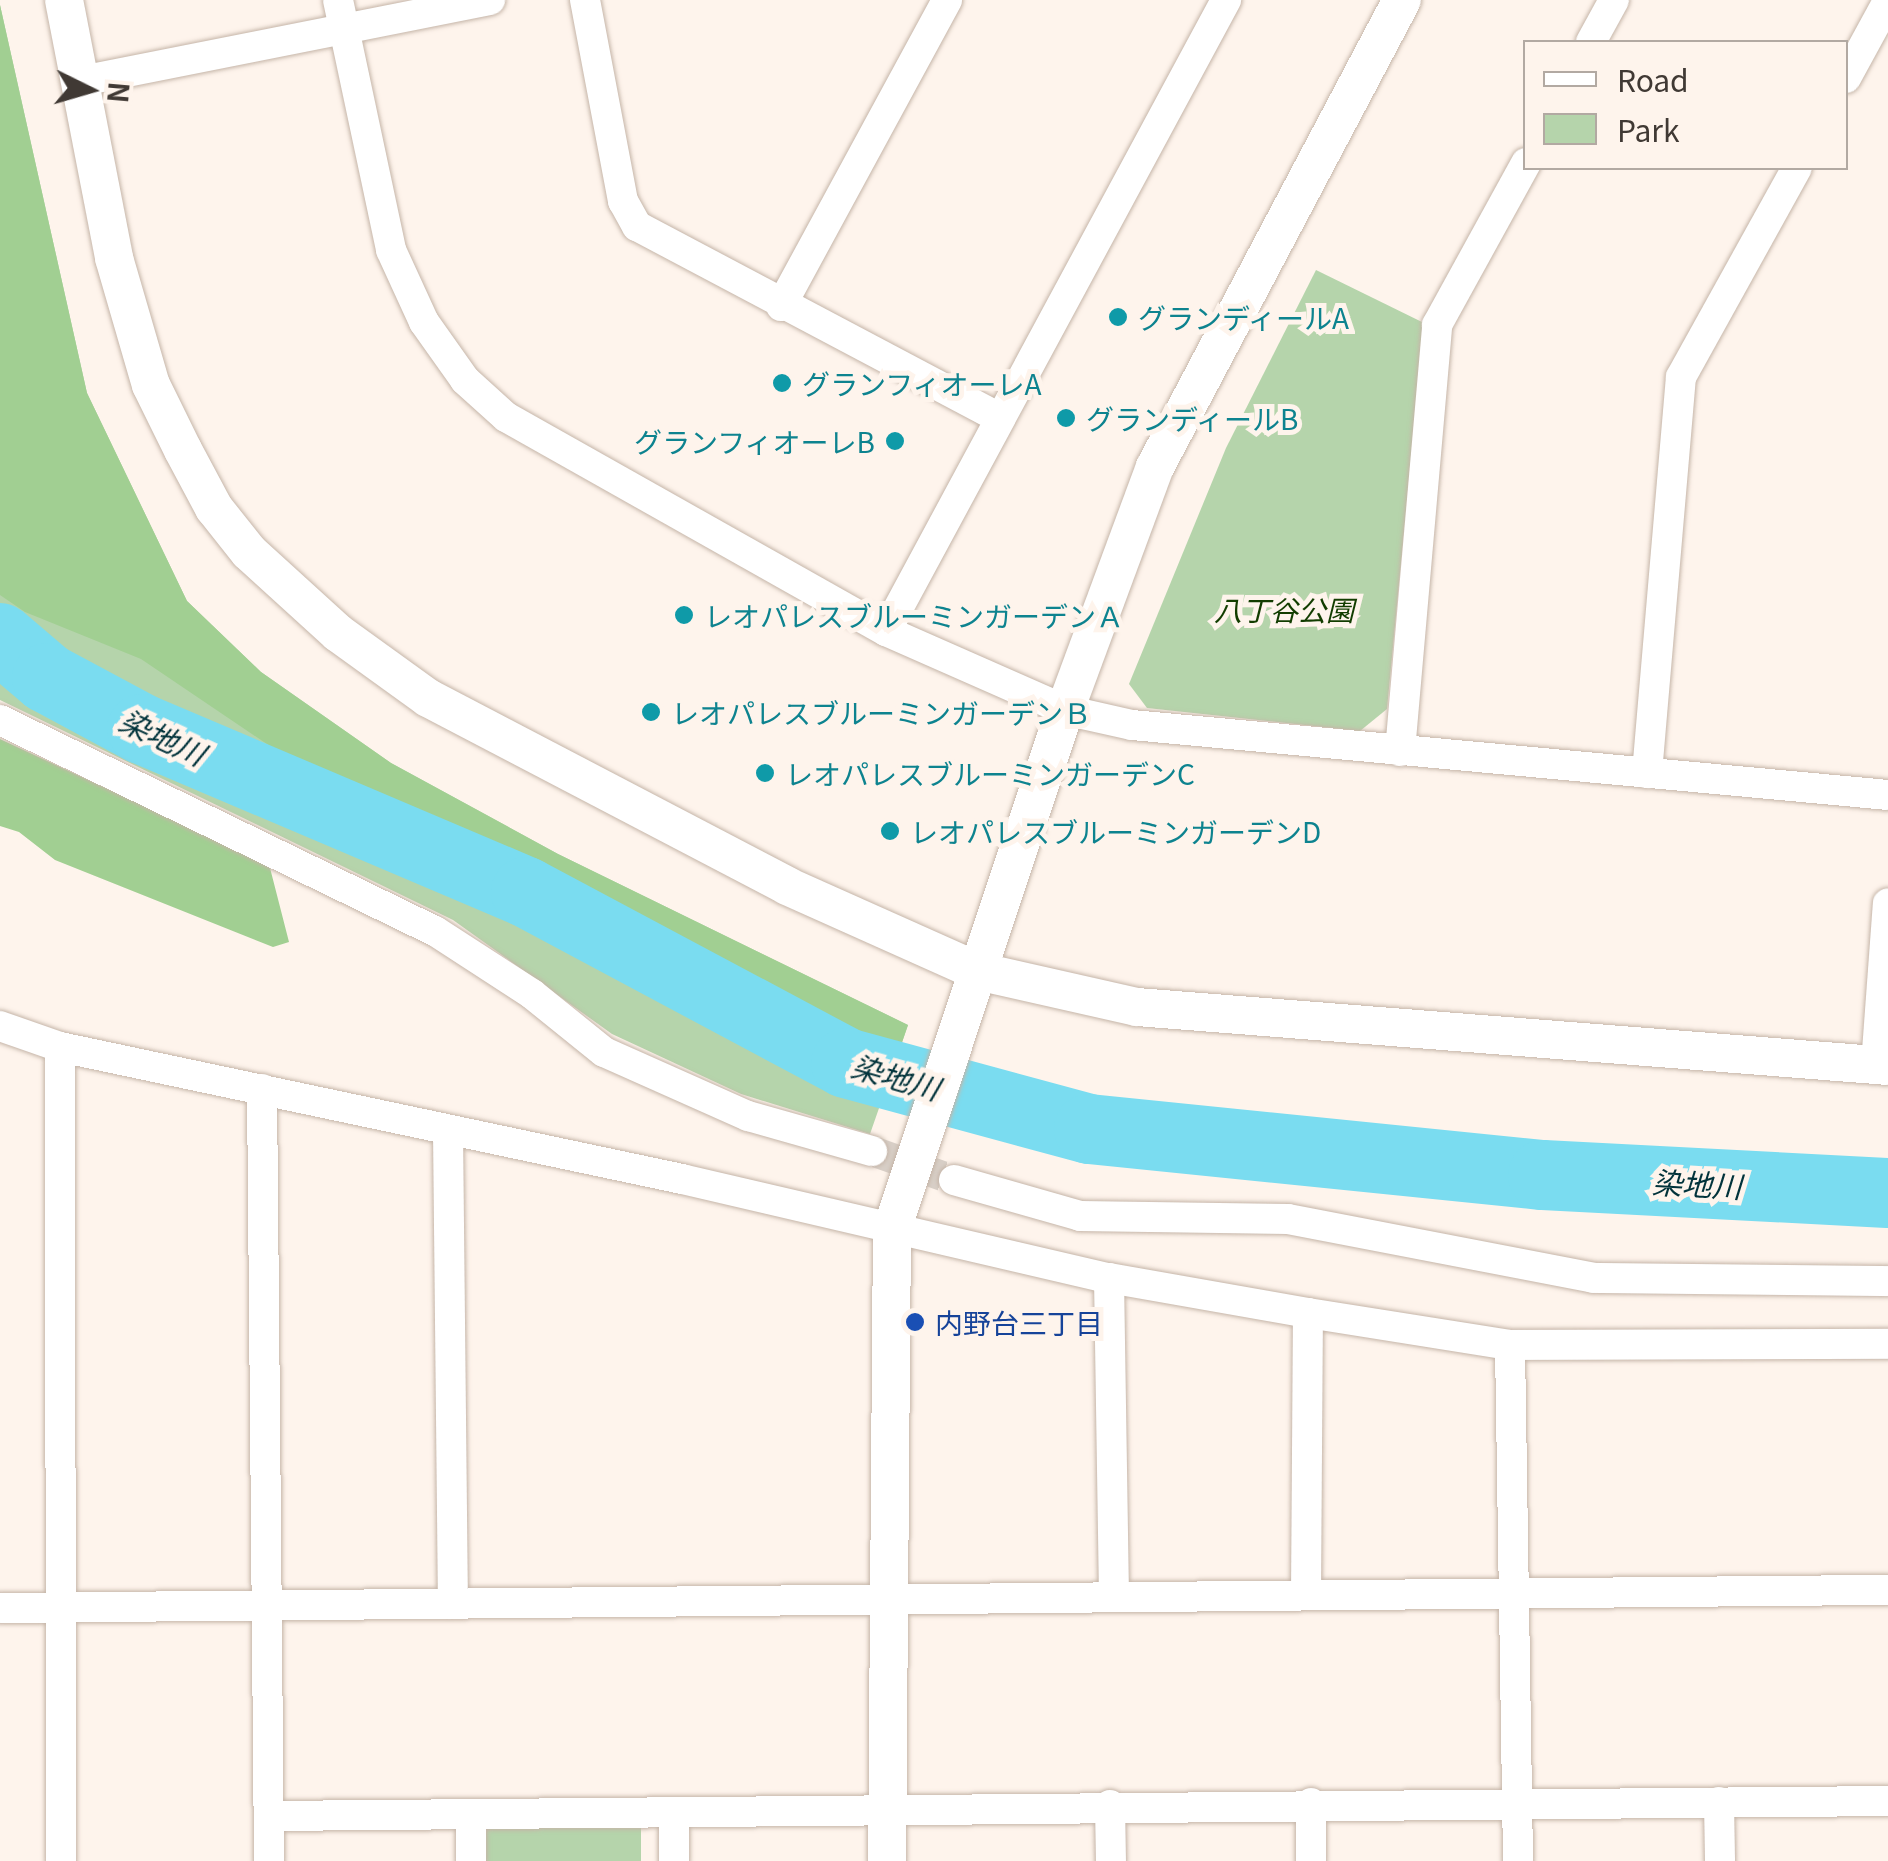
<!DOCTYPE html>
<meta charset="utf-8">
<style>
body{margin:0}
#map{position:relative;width:1888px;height:1861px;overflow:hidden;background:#fef4ec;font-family:Georgia,"Noto Sans JP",serif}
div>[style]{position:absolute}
.green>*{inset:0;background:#b5d4ab}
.forest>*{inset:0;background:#a1cf92}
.river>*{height:70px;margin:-35px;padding:0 35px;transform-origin:35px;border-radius:35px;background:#7adcf0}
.minor-tunnel>*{height:30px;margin-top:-15px;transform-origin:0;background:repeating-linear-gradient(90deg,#d8cfc7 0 30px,transparent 0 45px)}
.roads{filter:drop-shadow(0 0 2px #c5b5a8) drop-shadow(0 0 2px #c5b5a8)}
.minor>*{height:30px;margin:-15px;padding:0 15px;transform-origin:15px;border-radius:15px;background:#fff}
.tertiary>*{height:38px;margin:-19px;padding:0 19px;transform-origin:19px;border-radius:19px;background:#fff}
.dots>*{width:28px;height:28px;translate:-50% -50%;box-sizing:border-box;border:5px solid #fef4ec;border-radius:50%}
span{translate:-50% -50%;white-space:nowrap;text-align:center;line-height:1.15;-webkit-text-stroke:10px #fef4ec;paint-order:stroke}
.culture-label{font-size:28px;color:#0d838f}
.left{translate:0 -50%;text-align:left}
.right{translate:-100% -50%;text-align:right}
.park-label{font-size:28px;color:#123d00;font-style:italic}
.transit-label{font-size:28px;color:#164399}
.water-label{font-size:30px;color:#02333b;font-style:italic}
.legend{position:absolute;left:1523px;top:40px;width:325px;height:130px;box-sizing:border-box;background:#fef4ec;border:2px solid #b2a9a2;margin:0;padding:12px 18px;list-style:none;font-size:30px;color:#403934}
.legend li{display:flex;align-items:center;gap:20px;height:50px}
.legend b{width:50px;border:2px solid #b2a9a2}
.north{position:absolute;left:40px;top:40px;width:100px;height:100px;-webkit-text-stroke:8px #fef4ec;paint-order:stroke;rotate:95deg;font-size:28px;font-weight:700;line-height:40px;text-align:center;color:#403934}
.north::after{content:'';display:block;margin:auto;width:35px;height:45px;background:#403934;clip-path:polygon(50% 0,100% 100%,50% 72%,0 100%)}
</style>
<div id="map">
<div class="green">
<div style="clip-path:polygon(0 5px,87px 393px,187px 601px,261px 672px,391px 763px,558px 854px,908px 1025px,870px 1134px,741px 1094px,612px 1034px,453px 920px,0 700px)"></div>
<div style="clip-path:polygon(1316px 270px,1424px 323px,1387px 709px,1360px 731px,1147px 708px,1129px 684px,1226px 448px)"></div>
<div style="clip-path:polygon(483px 1828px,641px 1828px,641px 1861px,483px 1861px)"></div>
</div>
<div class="forest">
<div style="clip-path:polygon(0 5px,87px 393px,187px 601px,261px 672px,391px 763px,558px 854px,908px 1025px,897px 1057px,854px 1046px,545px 880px,298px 765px,141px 659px,25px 612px,0 595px)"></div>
<div style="clip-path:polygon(0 739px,269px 864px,289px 942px,273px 947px,55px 860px,19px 832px,0 826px)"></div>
</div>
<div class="river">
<div style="left:0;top:638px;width:62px;rotate:40.4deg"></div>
<div style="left:47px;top:678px;width:108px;rotate:28.2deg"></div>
<div style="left:142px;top:729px;width:417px;rotate:23deg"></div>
<div style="left:526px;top:892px;width:363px;rotate:28.1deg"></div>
<div style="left:846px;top:1063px;width:252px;rotate:15.2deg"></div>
<div style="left:1089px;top:1129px;width:456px;rotate:5.8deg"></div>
<div style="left:1543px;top:1175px;width:345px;rotate:3deg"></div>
</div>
<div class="minor-tunnel">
<div style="left:872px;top:1151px;width:87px;rotate:19.5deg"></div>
</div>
<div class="roads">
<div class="minor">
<div style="left:338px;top:0;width:256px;rotate:78deg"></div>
<div style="left:391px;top:250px;width:79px;rotate:65.4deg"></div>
<div style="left:424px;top:322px;width:71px;rotate:54.7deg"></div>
<div style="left:465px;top:380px;width:55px;rotate:42.1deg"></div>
<div style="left:506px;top:417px;width:436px;rotate:29.4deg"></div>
<div style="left:886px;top:631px;width:196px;rotate:23.8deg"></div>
<div style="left:1065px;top:710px;width:69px;rotate:12.6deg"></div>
<div style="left:1132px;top:725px;width:759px;rotate:5.29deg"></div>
<div style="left:585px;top:0;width:205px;rotate:79.3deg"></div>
<div style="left:623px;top:201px;width:29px;rotate:61deg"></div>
<div style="left:637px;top:226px;width:406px;rotate:27.9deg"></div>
<div style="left:1591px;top:42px;width:48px;rotate:-61.3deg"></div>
<div style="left:1846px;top:78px;width:88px;rotate:-61.4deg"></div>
<div style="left:81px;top:81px;width:417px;rotate:-11.2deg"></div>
<div style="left:781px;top:306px;width:348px;rotate:-61.5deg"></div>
<div style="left:886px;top:631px;width:717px;rotate:-61.68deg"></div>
<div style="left:0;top:720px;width:483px;rotate:25.9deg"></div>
<div style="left:435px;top:931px;width:116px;rotate:33deg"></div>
<div style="left:532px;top:994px;width:92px;rotate:38.9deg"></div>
<div style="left:604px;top:1052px;width:158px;rotate:24deg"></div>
<div style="left:748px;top:1116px;width:129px;rotate:15.8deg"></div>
<div style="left:1400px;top:751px;width:428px;rotate:-85deg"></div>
<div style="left:1437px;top:325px;width:185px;rotate:-61.2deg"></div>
<div style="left:1647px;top:773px;width:397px;rotate:-85.1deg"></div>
<div style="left:1681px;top:377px;width:239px;rotate:-61deg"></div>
<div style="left:0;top:1026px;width:64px;rotate:19.3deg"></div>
<div style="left:60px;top:1047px;width:636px;rotate:11.98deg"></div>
<div style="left:682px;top:1179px;width:438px;rotate:13.1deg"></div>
<div style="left:1109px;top:1278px;width:202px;rotate:10deg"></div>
<div style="left:1308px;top:1313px;width:205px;rotate:9deg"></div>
<div style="left:1510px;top:1345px;width:378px;rotate:-0.2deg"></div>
<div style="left:60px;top:1047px;width:814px;rotate:89.93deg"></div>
<div style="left:1876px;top:1065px;width:162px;rotate:-85.8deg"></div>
<div style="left:262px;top:1089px;width:772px;rotate:89.48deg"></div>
<div style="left:448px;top:1130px;width:474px;rotate:89.4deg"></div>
<div style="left:954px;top:1180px;width:131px;rotate:15.9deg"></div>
<div style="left:1080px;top:1216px;width:208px;rotate:0.8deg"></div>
<div style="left:1288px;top:1219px;width:311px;rotate:10.9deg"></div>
<div style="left:1593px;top:1278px;width:295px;rotate:0.6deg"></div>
<div style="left:1109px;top:1278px;width:317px;rotate:89.1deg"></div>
<div style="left:1510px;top:1345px;width:516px;rotate:89.11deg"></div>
<div style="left:1306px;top:1594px;width:281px;rotate:-89.6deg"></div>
<div style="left:0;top:1608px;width:1888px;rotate:-0.55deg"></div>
<div style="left:1719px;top:1802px;width:59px;rotate:89deg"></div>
<div style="left:1110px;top:1805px;width:56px;rotate:89deg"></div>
<div style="left:471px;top:1814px;width:47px;rotate:90deg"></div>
<div style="left:270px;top:1816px;width:1618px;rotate:-0.53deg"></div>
<div style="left:674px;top:1861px;width:49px;rotate:-90deg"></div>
<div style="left:1311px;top:1861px;width:58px;rotate:-90deg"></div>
</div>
<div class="tertiary">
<div style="left:64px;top:0;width:263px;rotate:79deg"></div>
<div style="left:114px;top:258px;width:132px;rotate:73.8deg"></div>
<div style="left:151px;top:385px;width:72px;rotate:63.8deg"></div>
<div style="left:183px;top:450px;width:66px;rotate:61.9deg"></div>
<div style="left:214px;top:508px;width:56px;rotate:51.5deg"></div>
<div style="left:249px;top:552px;width:120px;rotate:42.3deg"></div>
<div style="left:338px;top:633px;width:111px;rotate:35.8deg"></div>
<div style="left:428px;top:698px;width:405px;rotate:27.6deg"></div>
<div style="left:787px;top:886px;width:208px;rotate:24.1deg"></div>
<div style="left:977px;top:971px;width:164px;rotate:12.7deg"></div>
<div style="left:1137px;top:1007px;width:753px;rotate:4.49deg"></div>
<div style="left:887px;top:1861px;width:632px;rotate:-89.55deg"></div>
<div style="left:892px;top:1229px;width:547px;rotate:-71.57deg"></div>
<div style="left:1065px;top:710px;width:259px;rotate:-69.7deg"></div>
<div style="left:1155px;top:467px;width:528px;rotate:-62.13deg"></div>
</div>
</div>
<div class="dots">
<div style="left:1118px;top:317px;background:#0f9aa8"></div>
<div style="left:782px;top:383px;background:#0f9aa8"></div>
<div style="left:1066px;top:418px;background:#0f9aa8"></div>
<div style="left:895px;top:441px;background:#0f9aa8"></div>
<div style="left:684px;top:615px;background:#0f9aa8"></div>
<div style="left:651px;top:712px;background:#0f9aa8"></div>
<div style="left:765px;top:773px;background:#0f9aa8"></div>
<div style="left:890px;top:831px;background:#0f9aa8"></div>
<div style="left:915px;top:1322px;background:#1a4fb4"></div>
</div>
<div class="culture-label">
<span class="left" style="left:1138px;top:317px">グランディールA</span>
<span class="left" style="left:802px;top:383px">グランフィオーレA</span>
<span class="left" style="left:1086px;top:418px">グランディールB</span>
<span class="right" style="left:875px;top:441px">グランフィオーレB</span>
<span class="left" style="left:704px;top:615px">レオパレスブルーミンガーデンＡ</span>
<span class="left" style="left:671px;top:712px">レオパレスブルーミンガーデンＢ</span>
<span class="left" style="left:785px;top:773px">レオパレスブルーミンガーデンC</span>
<span class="left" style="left:910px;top:831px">レオパレスブルーミンガーデンD</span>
</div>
<div class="park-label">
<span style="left:1284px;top:609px">八丁谷公園</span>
</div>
<div class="transit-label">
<span class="left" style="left:935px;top:1322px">内野台三丁目</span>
</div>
<div class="water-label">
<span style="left:163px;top:736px;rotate:25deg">染地川</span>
<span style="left:896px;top:1076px;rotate:16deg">染地川</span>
<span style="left:1697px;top:1183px;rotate:3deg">染地川</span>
</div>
<ul class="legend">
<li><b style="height:12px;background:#fff"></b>Road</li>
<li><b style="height:28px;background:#b5d4ab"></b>Park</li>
</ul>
<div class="north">N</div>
</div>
